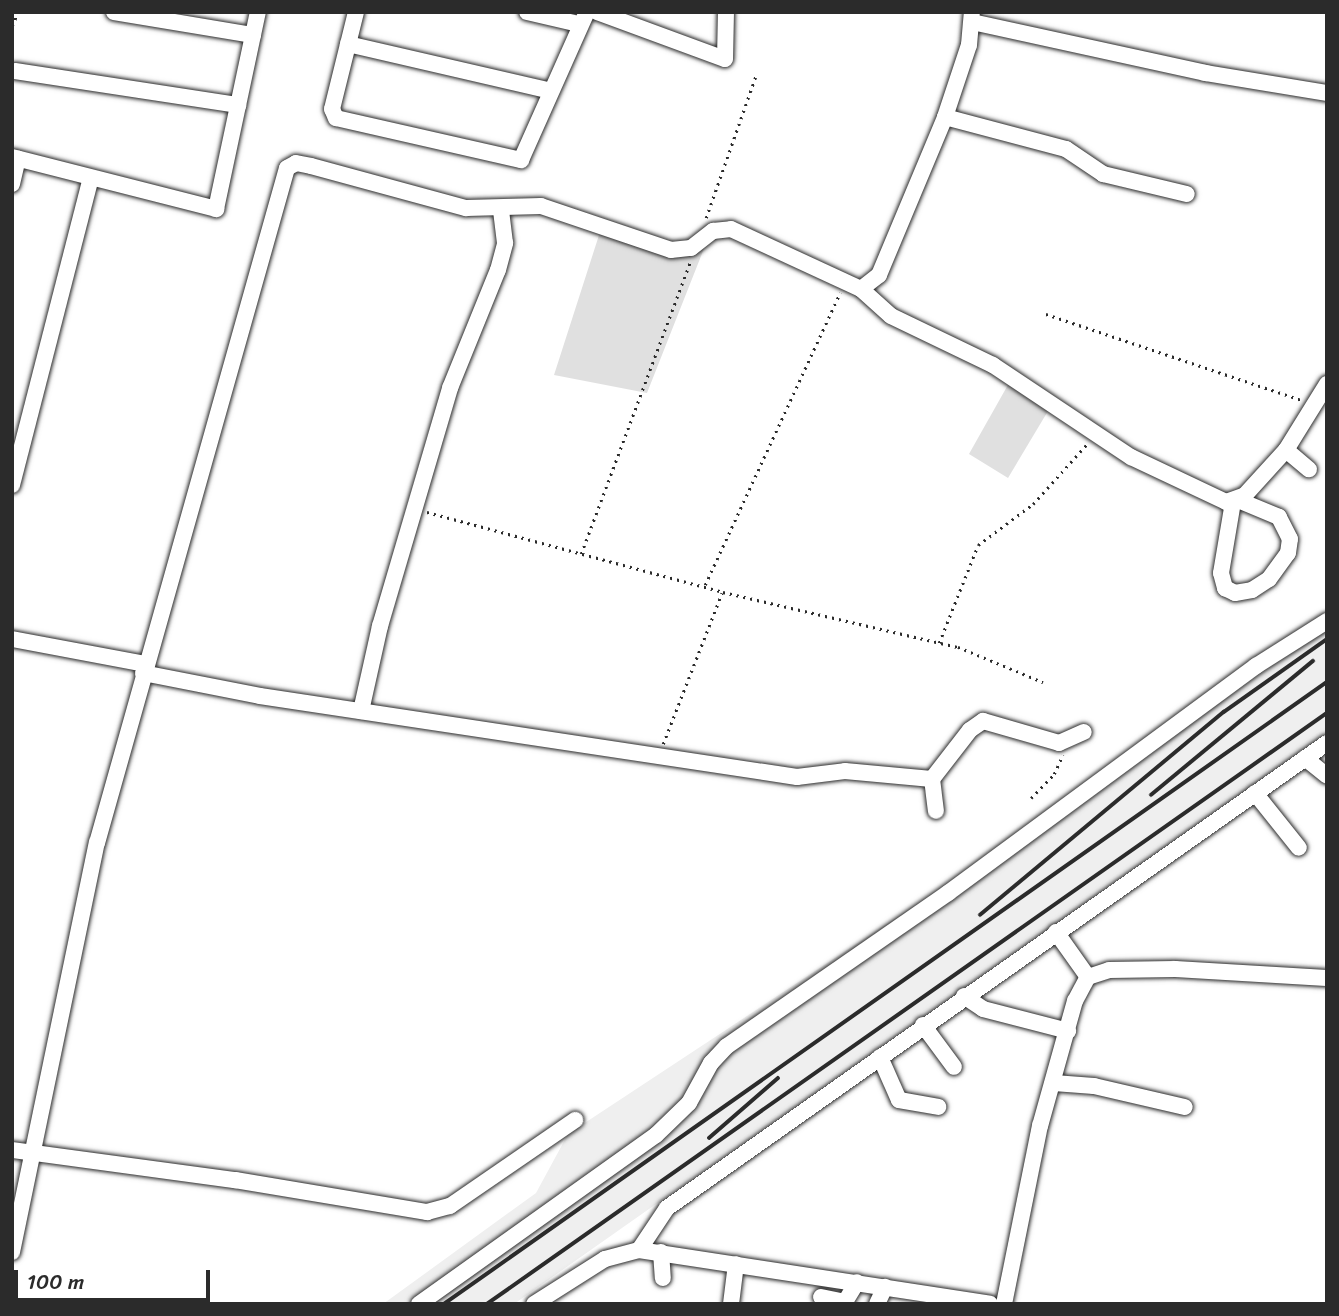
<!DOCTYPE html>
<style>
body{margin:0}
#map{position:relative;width:1339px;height:1316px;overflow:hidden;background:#fff;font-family:Sriracha,sans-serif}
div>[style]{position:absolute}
.built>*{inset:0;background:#efefef}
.green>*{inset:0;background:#e0e0e0}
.path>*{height:2.5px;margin-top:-1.25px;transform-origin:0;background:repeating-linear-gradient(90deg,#2b2b2b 0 2px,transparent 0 7px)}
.roads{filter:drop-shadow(0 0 2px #2b2b2b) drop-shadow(0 0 2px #2b2b2b)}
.minor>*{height:16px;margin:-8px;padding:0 8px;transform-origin:8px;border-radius:8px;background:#fff}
.rail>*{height:3.5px;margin:-1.75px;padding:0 1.75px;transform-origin:1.75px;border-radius:1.75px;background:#2b2b2b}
span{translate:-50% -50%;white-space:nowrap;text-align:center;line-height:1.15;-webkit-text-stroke:5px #fff;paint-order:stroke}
.frame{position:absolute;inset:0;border:14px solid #2b2b2b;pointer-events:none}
.scale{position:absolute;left:14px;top:1270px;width:196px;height:32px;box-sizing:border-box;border:4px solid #2b2b2b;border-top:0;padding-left:9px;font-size:21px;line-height:24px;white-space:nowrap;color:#2b2b2b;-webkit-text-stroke:5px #fff;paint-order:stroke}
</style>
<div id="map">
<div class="built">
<div style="clip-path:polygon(1327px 627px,1327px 732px,514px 1304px,383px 1304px,536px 1193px,568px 1134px,1190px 724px)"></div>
</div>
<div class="green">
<div style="clip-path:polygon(600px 232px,672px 257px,705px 246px,647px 393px,554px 375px)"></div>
<div style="clip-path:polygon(1009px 383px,1048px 411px,1008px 478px,969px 454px)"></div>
</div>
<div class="path">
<div style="left:12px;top:26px;width:15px;rotate:-67deg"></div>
<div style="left:706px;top:218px;width:151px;rotate:-70.7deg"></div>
<div style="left:1046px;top:314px;width:270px;rotate:18.6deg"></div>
<div style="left:427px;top:512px;width:307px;rotate:15.1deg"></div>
<div style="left:723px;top:592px;width:241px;rotate:13.2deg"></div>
<div style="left:958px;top:647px;width:92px;rotate:22.4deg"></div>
<div style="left:581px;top:554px;width:311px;rotate:-69.5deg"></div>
<div style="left:705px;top:585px;width:322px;rotate:-65.2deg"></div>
<div style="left:939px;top:643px;width:105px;rotate:-68.3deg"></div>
<div style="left:978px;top:545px;width:69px;rotate:-36.7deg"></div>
<div style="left:1033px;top:504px;width:81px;rotate:-48deg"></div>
<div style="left:663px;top:744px;width:162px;rotate:-68.7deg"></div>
<div style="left:1031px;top:798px;width:33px;rotate:-46deg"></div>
<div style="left:1054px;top:774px;width:21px;rotate:-65deg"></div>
</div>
<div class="roads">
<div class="minor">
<div style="left:114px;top:12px;width:141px;rotate:9.4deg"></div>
<div style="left:356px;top:12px;width:100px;rotate:103.9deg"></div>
<div style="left:332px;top:109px;width:10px;rotate:66deg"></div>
<div style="left:336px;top:118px;width:190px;rotate:12.8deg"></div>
<div style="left:521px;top:160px;width:162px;rotate:-66deg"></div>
<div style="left:527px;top:12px;width:53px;rotate:13deg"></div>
<div style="left:597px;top:12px;width:136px;rotate:20.2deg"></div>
<div style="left:725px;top:59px;width:47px;rotate:-88.8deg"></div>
<div style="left:972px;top:22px;width:239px;rotate:12.3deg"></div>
<div style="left:1205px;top:73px;width:124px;rotate:9.3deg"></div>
<div style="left:348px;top:44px;width:208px;rotate:13deg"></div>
<div style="left:15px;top:71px;width:226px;rotate:8.7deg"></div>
<div style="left:945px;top:117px;width:125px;rotate:14.8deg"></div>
<div style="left:1066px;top:149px;width:45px;rotate:34deg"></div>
<div style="left:1103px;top:174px;width:86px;rotate:13.4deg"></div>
<div style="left:12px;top:157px;width:211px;rotate:14.3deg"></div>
<div style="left:216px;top:209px;width:201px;rotate:-78deg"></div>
<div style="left:12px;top:184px;width:26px;rotate:-77deg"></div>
<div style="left:861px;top:289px;width:40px;rotate:42deg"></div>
<div style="left:891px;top:316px;width:113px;rotate:25.7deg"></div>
<div style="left:993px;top:365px;width:166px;rotate:33.7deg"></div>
<div style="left:1131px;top:457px;width:105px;rotate:25.3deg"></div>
<div style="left:1226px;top:502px;width:20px;rotate:-20deg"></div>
<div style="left:1245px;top:495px;width:61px;rotate:-47.7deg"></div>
<div style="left:1286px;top:450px;width:78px;rotate:-58.2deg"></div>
<div style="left:1286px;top:450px;width:30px;rotate:40deg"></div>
<div style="left:12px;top:485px;width:317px;rotate:-75.6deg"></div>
<div style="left:1233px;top:502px;width:72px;rotate:99.6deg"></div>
<div style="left:1221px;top:573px;width:16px;rotate:75deg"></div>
<div style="left:1225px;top:588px;width:11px;rotate:27deg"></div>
<div style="left:1235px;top:593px;width:17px;rotate:-10deg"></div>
<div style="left:1252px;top:590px;width:20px;rotate:-33deg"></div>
<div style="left:1269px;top:579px;width:32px;rotate:-54deg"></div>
<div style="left:1288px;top:553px;width:14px;rotate:-82deg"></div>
<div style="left:1290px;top:539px;width:25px;rotate:-117deg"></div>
<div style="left:1279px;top:517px;width:44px;rotate:-157.5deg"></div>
<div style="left:12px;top:639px;width:135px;rotate:10.6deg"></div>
<div style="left:143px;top:673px;width:119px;rotate:11.1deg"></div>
<div style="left:260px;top:696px;width:543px;rotate:8.58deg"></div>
<div style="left:797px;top:777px;width:48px;rotate:-7.1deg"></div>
<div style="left:845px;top:771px;width:87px;rotate:5.3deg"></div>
<div style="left:932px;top:779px;width:62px;rotate:-52.2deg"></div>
<div style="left:970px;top:730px;width:16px;rotate:-35deg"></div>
<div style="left:983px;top:721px;width:79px;rotate:16.1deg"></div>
<div style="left:1059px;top:743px;width:27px;rotate:-24deg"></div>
<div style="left:361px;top:711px;width:87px;rotate:-77.4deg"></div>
<div style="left:380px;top:626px;width:248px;rotate:-73.6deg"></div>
<div style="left:450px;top:388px;width:127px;rotate:-67.9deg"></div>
<div style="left:498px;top:270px;width:28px;rotate:-75deg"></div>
<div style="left:505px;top:243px;width:33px;rotate:-97deg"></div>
<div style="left:1305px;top:758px;width:28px;rotate:39deg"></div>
<div style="left:932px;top:779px;width:32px;rotate:83deg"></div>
<div style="left:1255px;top:793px;width:70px;rotate:51.3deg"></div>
<div style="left:1056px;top:932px;width:55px;rotate:54.6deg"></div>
<div style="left:964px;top:996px;width:23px;rotate:34deg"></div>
<div style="left:983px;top:1009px;width:88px;rotate:14.5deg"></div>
<div style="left:923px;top:1025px;width:52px;rotate:53.6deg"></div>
<div style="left:880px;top:1057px;width:47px;rotate:66.2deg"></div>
<div style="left:899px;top:1100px;width:40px;rotate:10deg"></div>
<div style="left:1054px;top:1083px;width:40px;rotate:4.3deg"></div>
<div style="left:1094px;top:1086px;width:93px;rotate:13deg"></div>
<div style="left:12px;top:1150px;width:225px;rotate:7.7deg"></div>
<div style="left:235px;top:1180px;width:195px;rotate:9.5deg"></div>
<div style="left:427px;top:1212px;width:24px;rotate:-15deg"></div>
<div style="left:450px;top:1206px;width:152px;rotate:-34.5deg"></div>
<div style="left:639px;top:1250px;width:50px;rotate:-56.3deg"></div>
<div style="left:667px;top:1208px;width:807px;rotate:-35.17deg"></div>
<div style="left:12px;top:1252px;width:418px;rotate:-78.3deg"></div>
<div style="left:97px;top:843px;width:701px;rotate:-74.28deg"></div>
<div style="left:287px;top:168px;width:10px;rotate:-29deg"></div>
<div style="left:296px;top:163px;width:15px;rotate:11deg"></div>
<div style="left:311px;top:166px;width:161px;rotate:15.2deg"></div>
<div style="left:466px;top:208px;width:75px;rotate:-1.5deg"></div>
<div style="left:541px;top:206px;width:137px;rotate:18.7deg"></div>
<div style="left:671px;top:250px;width:20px;rotate:-6deg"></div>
<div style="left:691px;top:248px;width:28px;rotate:-38deg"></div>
<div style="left:713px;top:231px;width:18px;rotate:-6deg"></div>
<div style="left:731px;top:229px;width:143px;rotate:24.8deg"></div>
<div style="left:861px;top:289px;width:23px;rotate:-38deg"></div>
<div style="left:879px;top:275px;width:171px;rotate:-67.3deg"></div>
<div style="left:945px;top:117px;width:76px;rotate:-71.6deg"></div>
<div style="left:969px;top:45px;width:33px;rotate:-85deg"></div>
<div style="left:661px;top:1252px;width:26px;rotate:86deg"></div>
<div style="left:821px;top:1297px;width:25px;rotate:12deg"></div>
<div style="left:845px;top:1302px;width:23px;rotate:-59deg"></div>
<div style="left:419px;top:1304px;width:291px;rotate:-35.5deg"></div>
<div style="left:656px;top:1135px;width:46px;rotate:-44.1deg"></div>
<div style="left:689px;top:1103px;width:46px;rotate:-61.2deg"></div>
<div style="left:711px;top:1063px;width:23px;rotate:-47deg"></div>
<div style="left:727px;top:1046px;width:269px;rotate:-34.7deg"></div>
<div style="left:948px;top:893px;width:383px;rotate:-36.4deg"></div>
<div style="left:1256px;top:666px;width:84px;rotate:-32.4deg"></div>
<div style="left:534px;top:1304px;width:84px;rotate:-32.4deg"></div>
<div style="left:605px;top:1259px;width:35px;rotate:-15deg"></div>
<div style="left:639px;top:1250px;width:355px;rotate:8.7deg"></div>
<div style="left:731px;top:1304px;width:40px;rotate:-82.9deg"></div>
<div style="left:877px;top:1304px;width:19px;rotate:-65deg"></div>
<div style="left:1004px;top:1304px;width:182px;rotate:-78.6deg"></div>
<div style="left:1040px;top:1126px;width:130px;rotate:-74.4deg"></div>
<div style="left:1075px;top:1001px;width:27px;rotate:-62deg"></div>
<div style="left:1088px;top:977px;width:22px;rotate:-18deg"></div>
<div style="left:1109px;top:970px;width:66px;rotate:-0.9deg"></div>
<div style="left:1175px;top:969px;width:152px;rotate:3.4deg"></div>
</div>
</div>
<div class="rail">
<div style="left:1151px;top:795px;width:210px;rotate:-39.6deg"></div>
<div style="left:980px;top:915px;width:317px;rotate:-39.8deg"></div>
<div style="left:1224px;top:712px;width:126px;rotate:-35.3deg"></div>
<div style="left:709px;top:1138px;width:91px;rotate:-41deg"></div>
<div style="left:444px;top:1304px;width:1080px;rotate:-35.16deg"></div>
<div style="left:487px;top:1304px;width:1027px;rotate:-35.13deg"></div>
</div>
<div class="frame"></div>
<div class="scale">100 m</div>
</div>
